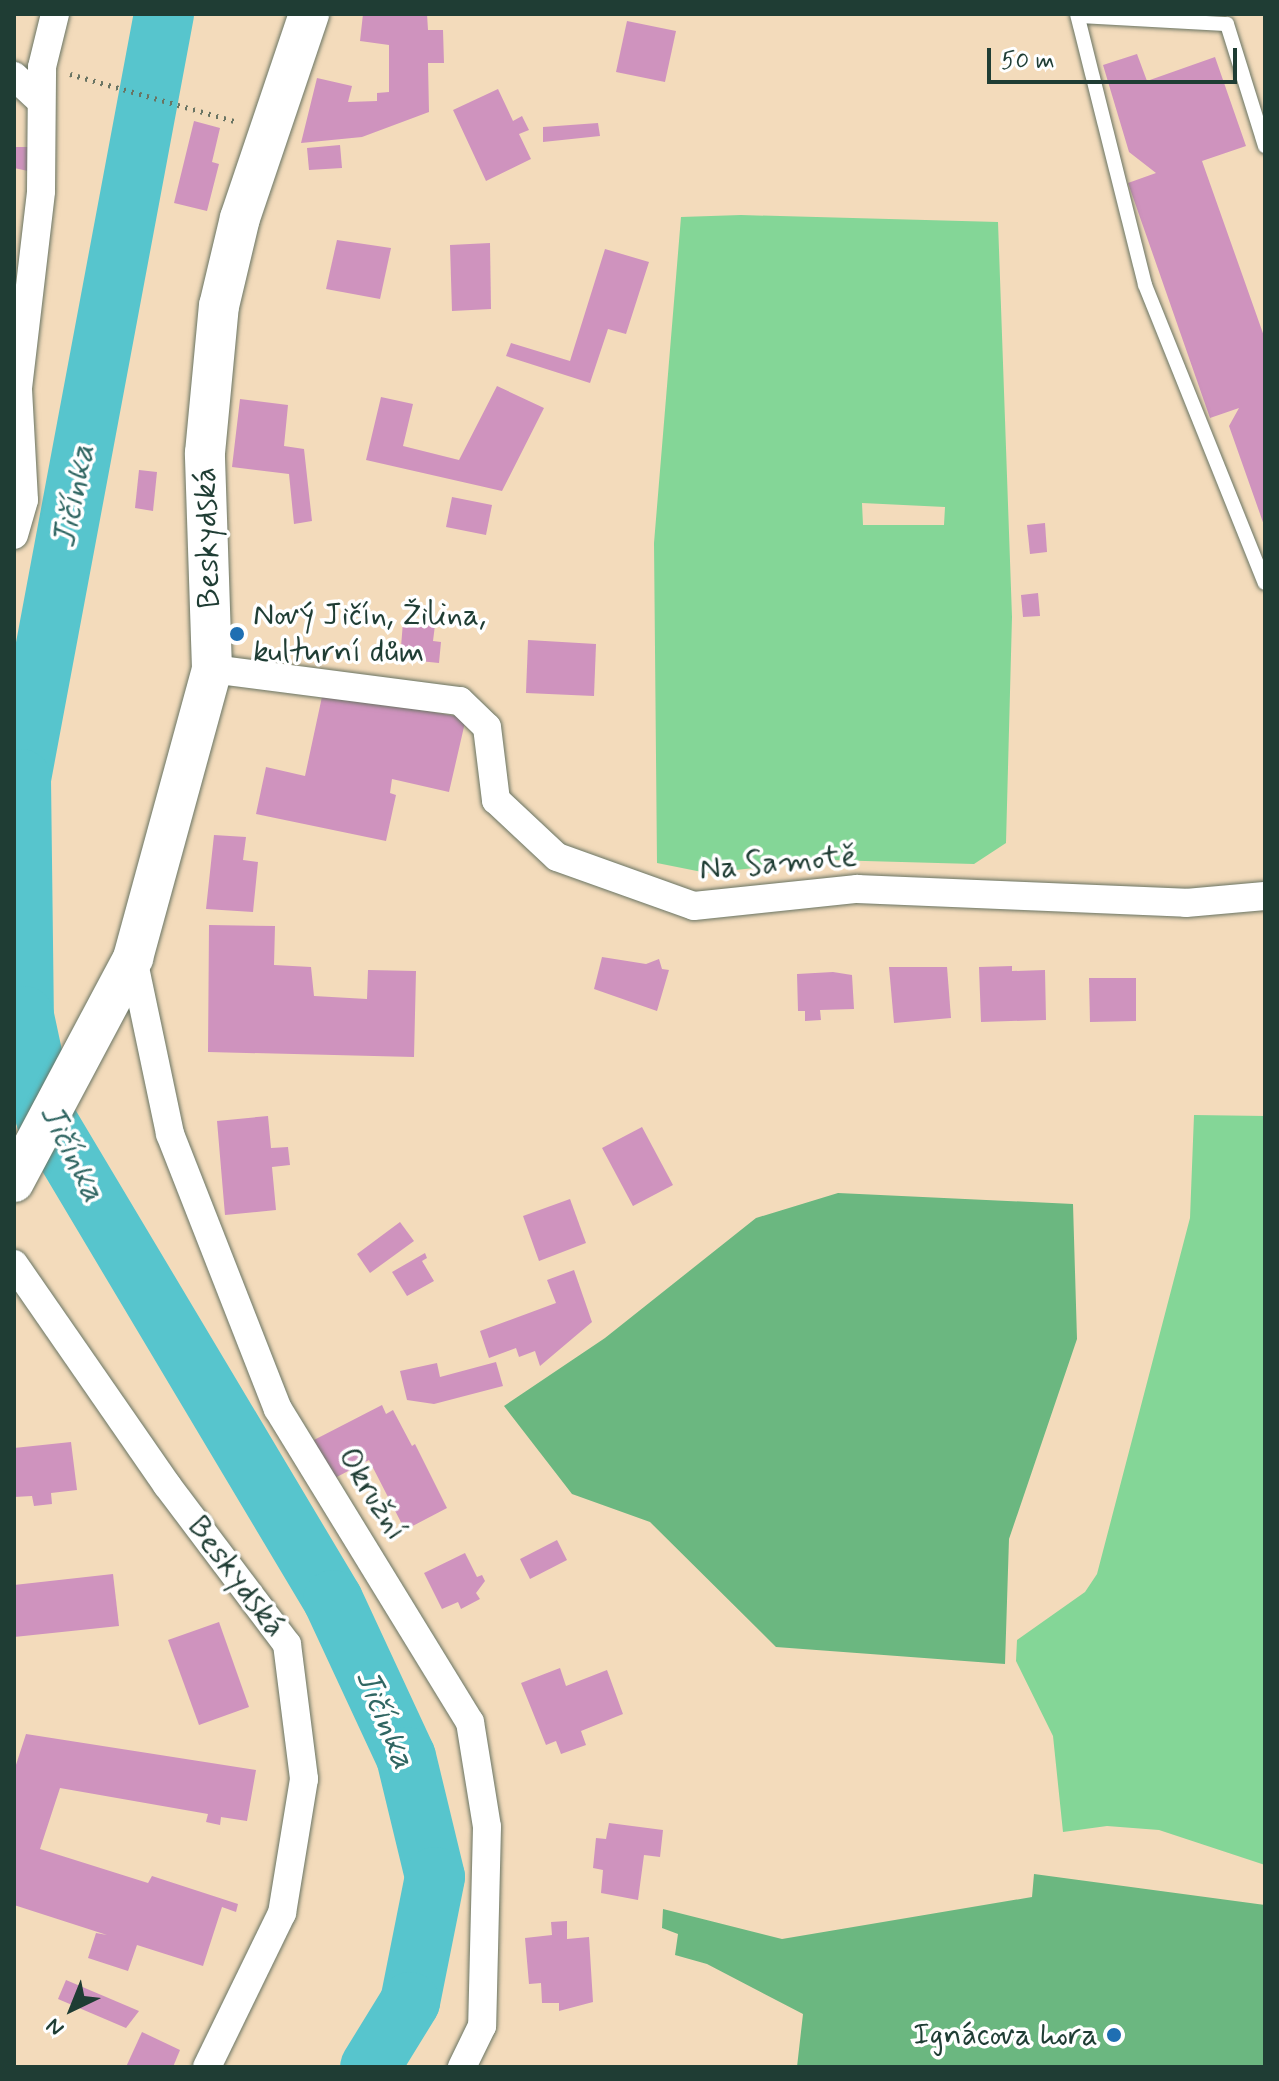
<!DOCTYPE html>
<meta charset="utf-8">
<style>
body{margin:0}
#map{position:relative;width:1279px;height:2081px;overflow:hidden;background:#f3dbbb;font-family:Mynerve,sans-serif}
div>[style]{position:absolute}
.green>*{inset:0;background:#84d697}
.forest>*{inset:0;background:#6bb780}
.river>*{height:60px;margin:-30px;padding:0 30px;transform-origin:30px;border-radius:30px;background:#57c5cd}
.building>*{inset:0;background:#cf93be}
.path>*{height:5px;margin-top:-2.5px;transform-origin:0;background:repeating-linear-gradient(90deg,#697463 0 2px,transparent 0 8px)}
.roads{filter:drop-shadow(0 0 2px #697463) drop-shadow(0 0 2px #697463)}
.lane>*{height:14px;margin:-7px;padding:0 7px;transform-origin:7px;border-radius:7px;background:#fff}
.street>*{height:28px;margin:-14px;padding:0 14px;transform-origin:14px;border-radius:14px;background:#fff}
.secondary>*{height:40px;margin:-20px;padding:0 20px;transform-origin:20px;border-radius:20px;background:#fff}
.dots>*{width:22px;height:22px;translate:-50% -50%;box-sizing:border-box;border:4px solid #fff;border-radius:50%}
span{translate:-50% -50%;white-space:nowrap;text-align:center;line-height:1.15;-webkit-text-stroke:7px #fff;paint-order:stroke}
.street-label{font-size:32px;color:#1f3d34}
.poi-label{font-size:32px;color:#1f3d34}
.left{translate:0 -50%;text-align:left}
.right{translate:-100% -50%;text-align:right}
.water-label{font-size:34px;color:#306662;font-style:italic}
.frame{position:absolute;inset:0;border:16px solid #1f3d34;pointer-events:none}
.north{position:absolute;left:32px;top:1969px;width:80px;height:80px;-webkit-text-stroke:6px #fff;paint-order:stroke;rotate:223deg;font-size:22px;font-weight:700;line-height:32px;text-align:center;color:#1f3d34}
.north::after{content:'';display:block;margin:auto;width:28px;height:36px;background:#1f3d34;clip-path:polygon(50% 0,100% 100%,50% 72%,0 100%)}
.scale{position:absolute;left:987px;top:48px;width:250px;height:36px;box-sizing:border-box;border:4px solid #1f3d34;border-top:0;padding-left:10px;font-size:24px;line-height:28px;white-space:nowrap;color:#1f3d34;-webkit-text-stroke:6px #fff;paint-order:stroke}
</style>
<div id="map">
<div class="green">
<div style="clip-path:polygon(evenodd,741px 215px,998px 222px,1012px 617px,1006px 843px,974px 864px,829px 860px,707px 873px,657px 863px,654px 543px,681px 217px,741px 215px,862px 503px,945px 507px,944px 525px,863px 525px,862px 503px)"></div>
<div style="clip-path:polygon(1194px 1115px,1265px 1116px,1265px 1865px,1159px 1830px,1107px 1826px,1063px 1832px,1053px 1736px,1016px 1661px,1017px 1640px,1085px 1592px,1097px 1574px,1190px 1218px)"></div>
</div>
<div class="forest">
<div style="clip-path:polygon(838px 1193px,1073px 1204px,1077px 1339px,1009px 1539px,1005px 1664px,776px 1647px,650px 1522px,572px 1494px,504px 1406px,605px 1338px,756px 1218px)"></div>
<div style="clip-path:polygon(1034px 1874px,1265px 1905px,1265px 2067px,797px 2067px,803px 2014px,707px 1964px,675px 1955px,678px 1934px,662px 1928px,663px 1909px,782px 1939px,1032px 1897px)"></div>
</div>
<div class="river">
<div style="left:164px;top:14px;width:778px;rotate:100.59deg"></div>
<div style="left:21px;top:779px;width:237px;rotate:89.3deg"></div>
<div style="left:24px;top:1016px;width:105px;rotate:77.9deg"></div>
<div style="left:46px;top:1119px;width:560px;rotate:59.18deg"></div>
<div style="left:333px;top:1600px;width:173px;rotate:65.1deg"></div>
<div style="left:406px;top:1757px;width:123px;rotate:76.4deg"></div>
<div style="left:435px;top:1877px;width:127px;rotate:101.3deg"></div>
<div style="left:410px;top:2002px;width:76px;rotate:121.6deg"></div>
</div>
<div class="building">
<div style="clip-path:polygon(363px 14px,427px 14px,428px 30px,443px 30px,444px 63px,428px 63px,429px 112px,362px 137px,301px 143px,317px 78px,352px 86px,348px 102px,377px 101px,377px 93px,389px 92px,389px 45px,360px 41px)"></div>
<div style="clip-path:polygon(627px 21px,676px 31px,665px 82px,616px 72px)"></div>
<div style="clip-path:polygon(1137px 54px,1147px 81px,1215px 57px,1246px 146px,1202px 161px,1265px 339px,1265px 528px,1229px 426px,1239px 408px,1210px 418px,1128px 183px,1156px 173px,1129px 152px,1103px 65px)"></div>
<div style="clip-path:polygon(498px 89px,513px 121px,522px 116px,529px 130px,519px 134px,531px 159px,486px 181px,453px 110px)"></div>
<div style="clip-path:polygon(194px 121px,220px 128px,212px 162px,219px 164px,207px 211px,174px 203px)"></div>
<div style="clip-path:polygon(598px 123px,600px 136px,543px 142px,543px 127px)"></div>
<div style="clip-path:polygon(340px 145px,342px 168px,309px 170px,307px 148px)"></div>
<div style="clip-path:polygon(14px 147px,29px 147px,28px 171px,14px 168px)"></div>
<div style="clip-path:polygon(337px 240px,391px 248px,380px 299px,326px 289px)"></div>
<div style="clip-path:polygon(490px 243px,491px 309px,452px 311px,450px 245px)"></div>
<div style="clip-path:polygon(605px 249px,649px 262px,626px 334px,608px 329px,590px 383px,506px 356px,511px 343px,570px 361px)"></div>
<div style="clip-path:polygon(497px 386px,544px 408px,502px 491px,366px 460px,381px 397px,413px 404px,403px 446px,459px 460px)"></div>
<div style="clip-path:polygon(240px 399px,288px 405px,284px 446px,304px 449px,312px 521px,294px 524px,289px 474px,232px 467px)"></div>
<div style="clip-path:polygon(139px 470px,157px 472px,153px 511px,135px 508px)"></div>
<div style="clip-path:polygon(452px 497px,492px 505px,486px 535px,446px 527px)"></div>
<div style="clip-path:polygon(1045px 523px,1047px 552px,1030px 554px,1027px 525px)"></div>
<div style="clip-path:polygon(1038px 593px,1040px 616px,1023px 617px,1021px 595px)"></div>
<div style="clip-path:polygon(403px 622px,435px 625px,433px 641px,441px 642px,439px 663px,400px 659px)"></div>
<div style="clip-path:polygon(528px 640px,596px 644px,594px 696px,526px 693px)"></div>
<div style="clip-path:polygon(323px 692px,466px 718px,449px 792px,392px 779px,390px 793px,396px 795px,386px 841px,256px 814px,266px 767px,305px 776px)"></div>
<div style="clip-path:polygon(214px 835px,246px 837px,243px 860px,258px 862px,253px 912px,206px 909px)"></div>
<div style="clip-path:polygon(209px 925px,275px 926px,274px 965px,311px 967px,314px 996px,367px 999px,368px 970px,416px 971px,414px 1057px,208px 1052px)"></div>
<div style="clip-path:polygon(602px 957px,646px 964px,659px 959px,662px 969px,669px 970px,657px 1011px,594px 989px)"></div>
<div style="clip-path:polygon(1012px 966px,1012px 971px,1045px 970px,1046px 1020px,981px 1022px,979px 967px)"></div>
<div style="clip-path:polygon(889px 967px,947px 967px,951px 1018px,894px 1023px)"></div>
<div style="clip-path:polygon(833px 972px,852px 975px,854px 1009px,820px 1010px,821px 1020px,805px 1021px,805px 1011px,798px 1011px,797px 974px)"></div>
<div style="clip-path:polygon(1089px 978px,1136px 978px,1136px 1021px,1090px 1022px)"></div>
<div style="clip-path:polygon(268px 1116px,271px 1148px,288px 1147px,290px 1165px,272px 1167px,276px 1210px,225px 1215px,217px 1121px)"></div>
<div style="clip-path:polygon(642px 1127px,673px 1185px,633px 1206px,602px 1148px)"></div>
<div style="clip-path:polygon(570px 1199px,586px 1243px,539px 1261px,523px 1216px)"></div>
<div style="clip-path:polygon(400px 1222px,414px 1241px,370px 1273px,357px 1254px)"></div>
<div style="clip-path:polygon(425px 1253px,427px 1258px,422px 1261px,434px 1281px,407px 1296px,392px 1272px)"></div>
<div style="clip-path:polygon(574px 1270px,592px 1322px,540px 1366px,535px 1351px,519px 1357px,516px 1348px,489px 1358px,480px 1331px,556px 1303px,547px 1280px)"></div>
<div style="clip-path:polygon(496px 1362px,503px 1386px,434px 1404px,407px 1400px,400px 1371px,437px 1363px,440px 1377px)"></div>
<div style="clip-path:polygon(382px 1405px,386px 1414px,393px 1410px,412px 1446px,415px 1444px,447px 1508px,405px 1530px,369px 1460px,333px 1479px,314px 1440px)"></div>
<div style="clip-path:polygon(71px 1442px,77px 1490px,51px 1493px,52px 1504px,34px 1506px,32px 1496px,14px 1497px,14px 1448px)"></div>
<div style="clip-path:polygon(557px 1540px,567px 1560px,530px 1579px,520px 1559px)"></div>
<div style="clip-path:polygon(465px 1553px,477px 1577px,482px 1575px,485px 1581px,476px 1593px,480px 1599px,461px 1609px,458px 1602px,442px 1609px,424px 1573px)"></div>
<div style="clip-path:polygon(113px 1574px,119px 1626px,14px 1637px,14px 1585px)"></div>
<div style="clip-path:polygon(219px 1622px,249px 1707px,199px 1725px,168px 1640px)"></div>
<div style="clip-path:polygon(560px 1668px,566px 1686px,607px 1670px,623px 1714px,581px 1731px,586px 1745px,561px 1754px,556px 1741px,546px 1745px,521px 1683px)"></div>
<div style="clip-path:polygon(26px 1734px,256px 1770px,247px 1821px,221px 1817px,220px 1825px,206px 1822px,208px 1814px,60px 1788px,40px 1849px,148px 1883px,152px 1876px,238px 1904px,236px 1912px,222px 1907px,203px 1966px,137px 1945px,128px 1971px,88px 1958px,96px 1933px,107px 1935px,14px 1905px,14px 1771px)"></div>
<div style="clip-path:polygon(609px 1823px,663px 1830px,660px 1857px,644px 1855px,638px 1900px,601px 1893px,603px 1870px,593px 1868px,596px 1838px,606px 1839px)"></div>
<div style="clip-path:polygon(567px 1921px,567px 1939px,589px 1937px,593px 2002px,559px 2011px,559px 2003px,542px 2003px,541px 1983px,529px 1984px,525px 1938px,552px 1935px,551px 1922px)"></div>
<div style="clip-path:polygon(66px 1980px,139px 2011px,126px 2028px,58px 1999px)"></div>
<div style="clip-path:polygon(142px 2032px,180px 2050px,173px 2067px,126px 2067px)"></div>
</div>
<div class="path">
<div style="left:70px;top:74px;width:174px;rotate:16deg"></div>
</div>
<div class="roads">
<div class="lane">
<div style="left:1077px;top:14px;width:279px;rotate:75.9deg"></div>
<div style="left:1145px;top:285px;width:321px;rotate:68.1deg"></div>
<div style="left:1078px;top:16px;width:149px;rotate:3.1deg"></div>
<div style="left:1227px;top:24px;width:128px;rotate:72.7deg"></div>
</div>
<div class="street">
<div style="left:14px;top:76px;width:34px;rotate:43deg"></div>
<div style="left:14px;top:535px;width:36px;rotate:-74deg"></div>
<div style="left:24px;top:500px;width:112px;rotate:-93.1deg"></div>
<div style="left:18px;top:388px;width:198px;rotate:-83.3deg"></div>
<div style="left:41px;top:191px;width:124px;rotate:-89.5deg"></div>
<div style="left:42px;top:67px;width:55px;rotate:-76.2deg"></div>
<div style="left:212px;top:669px;width:250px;rotate:7.4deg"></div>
<div style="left:460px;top:701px;width:37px;rotate:44deg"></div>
<div style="left:487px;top:727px;width:74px;rotate:83deg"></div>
<div style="left:496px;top:800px;width:83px;rotate:43.1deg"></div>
<div style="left:557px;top:857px;width:145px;rotate:19.7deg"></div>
<div style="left:694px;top:906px;width:164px;rotate:-6deg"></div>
<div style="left:857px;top:889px;width:329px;rotate:2.4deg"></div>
<div style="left:1186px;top:903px;width:79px;rotate:-5.1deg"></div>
<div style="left:133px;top:958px;width:180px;rotate:78.1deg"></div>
<div style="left:170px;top:1134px;width:295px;rotate:68.6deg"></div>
<div style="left:278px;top:1409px;width:367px;rotate:58.5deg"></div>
<div style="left:470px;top:1722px;width:106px;rotate:80.8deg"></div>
<div style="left:487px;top:1827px;width:199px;rotate:91.4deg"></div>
<div style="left:482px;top:2026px;width:46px;rotate:116deg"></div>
<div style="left:14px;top:1264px;width:269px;rotate:55.3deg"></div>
<div style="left:167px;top:1485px;width:199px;rotate:53deg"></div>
<div style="left:287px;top:1644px;width:136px;rotate:82.8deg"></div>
<div style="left:304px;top:1779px;width:136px;rotate:99.3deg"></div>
<div style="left:282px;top:1913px;width:171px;rotate:116deg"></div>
</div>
<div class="secondary">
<div style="left:14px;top:1182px;width:254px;rotate:-62deg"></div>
<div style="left:133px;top:958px;width:300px;rotate:-74.7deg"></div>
<div style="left:212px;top:669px;width:216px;rotate:-91.9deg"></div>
<div style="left:205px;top:453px;width:148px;rotate:-84.6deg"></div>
<div style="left:219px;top:306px;width:90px;rotate:-76.6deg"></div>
<div style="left:240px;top:218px;width:215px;rotate:-71.3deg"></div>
</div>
</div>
<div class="dots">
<div style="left:237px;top:634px;background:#1f6fb2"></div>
<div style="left:1114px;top:2035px;background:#1f6fb2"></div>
</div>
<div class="street-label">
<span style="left:208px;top:538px;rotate:-92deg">Beskydská</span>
<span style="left:778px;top:863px;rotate:-5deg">Na Samotě</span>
<span style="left:372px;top:1494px;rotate:58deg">Okružní</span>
<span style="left:236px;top:1577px;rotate:53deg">Beskydská</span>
</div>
<div class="poi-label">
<span class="left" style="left:253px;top:634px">Nový Jičín, Žilina,<br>kulturní dům</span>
<span class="right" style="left:1098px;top:2035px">Ignácova hora</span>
</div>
<div class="water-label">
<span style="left:74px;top:496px;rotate:-79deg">Jičínka</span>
<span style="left:72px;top:1153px;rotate:63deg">Jičínka</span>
<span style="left:385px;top:1719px;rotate:67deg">Jičínka</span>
</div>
<div class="frame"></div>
<div class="north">N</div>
<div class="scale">50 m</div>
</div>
